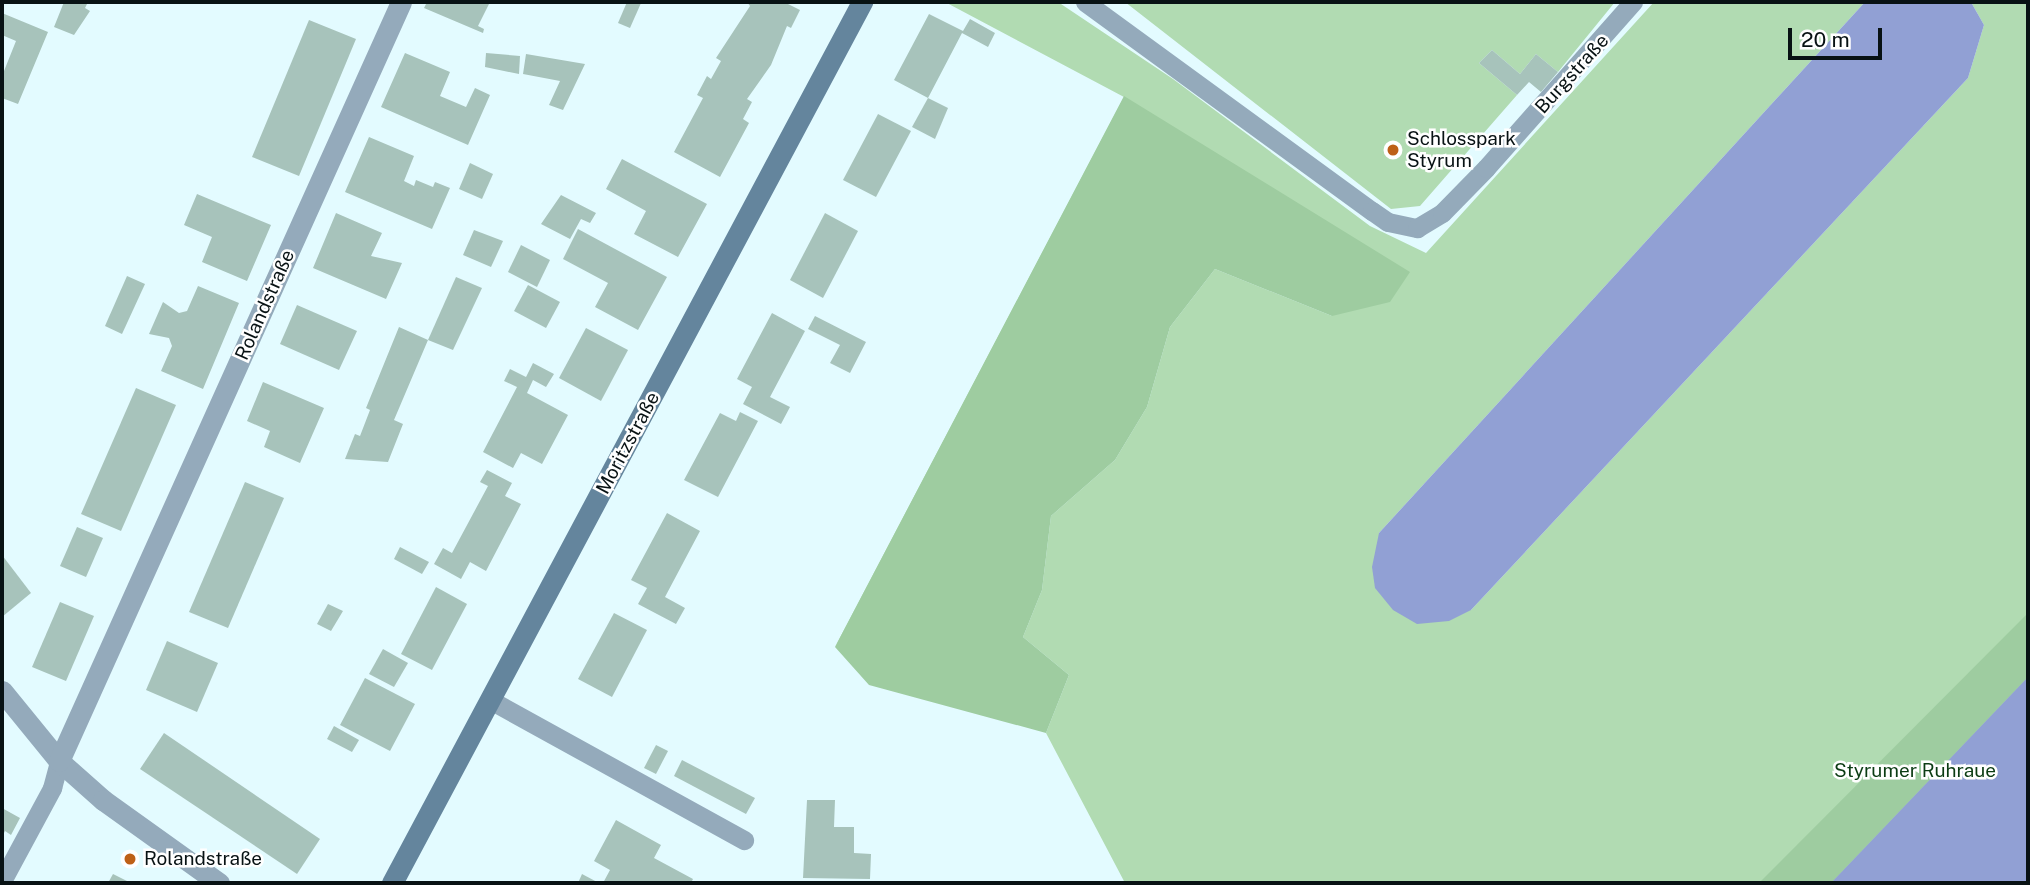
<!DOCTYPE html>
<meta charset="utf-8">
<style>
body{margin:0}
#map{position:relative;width:2030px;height:885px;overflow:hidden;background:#e3fbff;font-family:"Public Sans",sans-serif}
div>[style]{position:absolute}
.green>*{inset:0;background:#b1dbb2}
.forest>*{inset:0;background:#9ecca0}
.water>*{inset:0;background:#91a0d4}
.building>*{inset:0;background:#a7c3bb}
.lane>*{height:19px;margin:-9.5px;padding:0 9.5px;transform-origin:9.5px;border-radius:9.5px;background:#94aabb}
.street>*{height:21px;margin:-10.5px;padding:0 10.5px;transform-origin:10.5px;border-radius:10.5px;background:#94aabb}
.secondary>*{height:21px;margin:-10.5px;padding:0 10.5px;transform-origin:10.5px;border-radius:10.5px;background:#64859d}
.dots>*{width:19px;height:19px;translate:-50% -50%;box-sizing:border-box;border:4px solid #fff;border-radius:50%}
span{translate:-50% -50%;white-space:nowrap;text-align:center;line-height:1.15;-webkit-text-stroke:5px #fff;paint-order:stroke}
.street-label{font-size:19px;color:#081214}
.poi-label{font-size:19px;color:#081214}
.left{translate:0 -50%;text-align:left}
.park-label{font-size:19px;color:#0b3c13}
.frame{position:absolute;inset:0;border:4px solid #081214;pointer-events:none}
.scale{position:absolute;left:1788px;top:28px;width:94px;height:32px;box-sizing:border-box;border:4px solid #081214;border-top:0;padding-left:9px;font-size:21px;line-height:24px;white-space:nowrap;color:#081214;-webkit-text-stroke:5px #fff;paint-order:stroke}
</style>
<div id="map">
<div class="green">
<div style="clip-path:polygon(945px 2px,1058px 2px,1173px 79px,1370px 226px,1426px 253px,1654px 2px,1865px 2px,1379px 533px,1471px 610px,1968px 78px,1984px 25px,1971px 2px,2028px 2px,2028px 883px,1125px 883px,1046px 733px,1069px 675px,1023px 637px,1042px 590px,1051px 516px,1115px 460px,1147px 407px,1170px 327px,1215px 269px,1332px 316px,1183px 134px,835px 647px,1124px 97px)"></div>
<div style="clip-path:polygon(1125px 2px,1615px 2px,1558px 72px,1536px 54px,1520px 74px,1492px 50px,1479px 63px,1517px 95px,1420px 206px,1391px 209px)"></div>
</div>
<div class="forest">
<div style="clip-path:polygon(1124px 96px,1410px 272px,1390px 302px,1332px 316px,1215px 269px,1170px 327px,1147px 407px,1115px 460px,1051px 516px,1042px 590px,1023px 637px,1069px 675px,1046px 733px,869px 685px,835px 647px)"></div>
<div style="clip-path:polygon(2028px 613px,2028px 677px,1831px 883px,1759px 883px)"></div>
</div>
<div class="water">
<div style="clip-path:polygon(1865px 2px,1971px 2px,1984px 25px,1968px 78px,1471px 610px,1449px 621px,1417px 624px,1393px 610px,1375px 588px,1372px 567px,1379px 533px)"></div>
<div style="clip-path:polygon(2028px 677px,2028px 883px,1831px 883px)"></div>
</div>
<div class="building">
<div style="clip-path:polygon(64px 2px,88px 2px,85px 8px,90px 11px,74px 35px,54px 27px)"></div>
<div style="clip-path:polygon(427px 2px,490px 2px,478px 26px,484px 29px,483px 33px,424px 8px)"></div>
<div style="clip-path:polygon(627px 2px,641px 3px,630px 28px,618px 23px)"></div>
<div style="clip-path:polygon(747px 2px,784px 2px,800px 10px,791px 28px,787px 26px,771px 65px,747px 99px,752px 102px,743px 119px,749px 123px,720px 177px,674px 152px,703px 98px,697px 95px,707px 76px,711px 79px,721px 61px,716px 58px,750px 6px)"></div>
<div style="clip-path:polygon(2px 13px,48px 32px,18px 104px,2px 98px,2px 76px,16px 41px,2px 35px)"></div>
<div style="clip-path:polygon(929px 14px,963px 31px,970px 19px,995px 33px,988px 47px,962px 33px,928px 98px,894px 80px)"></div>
<div style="clip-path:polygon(309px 20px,356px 39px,299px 176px,252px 157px)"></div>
<div style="clip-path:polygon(1492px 50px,1520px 74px,1536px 54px,1558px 72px,1541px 92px,1529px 82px,1517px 95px,1479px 63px)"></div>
<div style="clip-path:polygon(405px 53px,450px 72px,440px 96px,466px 107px,475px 88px,490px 95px,468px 145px,381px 107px)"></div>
<div style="clip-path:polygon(486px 53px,520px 56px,519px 74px,485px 67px)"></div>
<div style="clip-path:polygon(526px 54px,585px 64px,563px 110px,549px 105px,560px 81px,523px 74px)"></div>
<div style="clip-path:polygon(928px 98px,948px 108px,935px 139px,912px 127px)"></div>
<div style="clip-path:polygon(878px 114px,911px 131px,876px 197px,843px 180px)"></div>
<div style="clip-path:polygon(369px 137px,414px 156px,404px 181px,414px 186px,416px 180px,433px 187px,435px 182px,450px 188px,432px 229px,345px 192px)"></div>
<div style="clip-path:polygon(622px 159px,707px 204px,678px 257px,634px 234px,646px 211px,606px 189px)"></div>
<div style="clip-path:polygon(470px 163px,493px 174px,482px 199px,459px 189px)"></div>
<div style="clip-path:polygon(197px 194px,271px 225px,247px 281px,202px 262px,212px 237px,184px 225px)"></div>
<div style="clip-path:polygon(561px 195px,596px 213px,590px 223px,581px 219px,570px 239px,541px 224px)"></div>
<div style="clip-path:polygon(336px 213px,382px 233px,371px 256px,402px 263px,386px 299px,313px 268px)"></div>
<div style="clip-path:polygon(825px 213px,858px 231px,823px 298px,790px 280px)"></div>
<div style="clip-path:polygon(578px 229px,667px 277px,638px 330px,595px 307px,608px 283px,563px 259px)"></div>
<div style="clip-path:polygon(474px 230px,503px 241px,491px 267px,463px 255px)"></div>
<div style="clip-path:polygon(521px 245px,550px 260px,537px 287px,508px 272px)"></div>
<div style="clip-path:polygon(127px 276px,145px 284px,122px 334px,105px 326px)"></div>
<div style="clip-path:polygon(456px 277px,482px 288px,453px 350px,428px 340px)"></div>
<div style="clip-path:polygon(528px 285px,560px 302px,546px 328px,514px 311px)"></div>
<div style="clip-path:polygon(198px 286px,239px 303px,203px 389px,161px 371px,172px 346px,169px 338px,149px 334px,163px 302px,179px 313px,187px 311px)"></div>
<div style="clip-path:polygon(297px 305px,357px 331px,339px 370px,280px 344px)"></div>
<div style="clip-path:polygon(772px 313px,805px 331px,770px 397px,790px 407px,781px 424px,743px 404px,752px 387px,737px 379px)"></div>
<div style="clip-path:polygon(815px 316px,866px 342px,850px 373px,830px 363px,840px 345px,808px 329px)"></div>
<div style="clip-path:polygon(399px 327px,428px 340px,394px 420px,403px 424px,388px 462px,345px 459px,355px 434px,360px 436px,370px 410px,366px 408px)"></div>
<div style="clip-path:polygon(586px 328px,628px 350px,601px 401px,559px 378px)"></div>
<div style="clip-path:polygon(533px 363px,554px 374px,546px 387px,533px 380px,527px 393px,568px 415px,542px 464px,521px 453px,513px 468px,483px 452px,517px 387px,504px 381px,510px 369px,526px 377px)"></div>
<div style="clip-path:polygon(263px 382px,324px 408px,300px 463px,264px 447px,270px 431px,247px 421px)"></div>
<div style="clip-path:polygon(136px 388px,176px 405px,121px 531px,81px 514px)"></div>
<div style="clip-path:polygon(740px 412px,758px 421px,718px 497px,684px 480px,720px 413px,736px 421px)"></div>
<div style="clip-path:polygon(487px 470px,512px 483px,505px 496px,521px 504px,486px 571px,470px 562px,461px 579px,434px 564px,443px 548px,452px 553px,488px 486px,480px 482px)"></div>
<div style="clip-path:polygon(245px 482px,284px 498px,228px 628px,189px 612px)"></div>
<div style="clip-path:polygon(667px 513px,700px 531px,665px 597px,685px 608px,676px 624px,638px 604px,647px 588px,631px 580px)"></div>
<div style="clip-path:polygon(77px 527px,103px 538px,86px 577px,60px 566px)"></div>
<div style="clip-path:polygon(400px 547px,429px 562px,422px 574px,394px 559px)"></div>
<div style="clip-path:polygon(2px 555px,31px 593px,2px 617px)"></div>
<div style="clip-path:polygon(436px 587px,467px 604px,432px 670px,401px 654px)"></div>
<div style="clip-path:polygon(60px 602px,94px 616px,66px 681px,32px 667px)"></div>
<div style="clip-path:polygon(328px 604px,343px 611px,331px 631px,317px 624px)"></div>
<div style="clip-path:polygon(614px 613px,647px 630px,612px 697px,578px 679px)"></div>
<div style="clip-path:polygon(167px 641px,218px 663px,197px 712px,146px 690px)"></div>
<div style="clip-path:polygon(383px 649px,408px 663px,394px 687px,369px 674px)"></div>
<div style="clip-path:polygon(365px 678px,415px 704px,390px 751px,340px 725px)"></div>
<div style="clip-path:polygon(334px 726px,359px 740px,352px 752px,327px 739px)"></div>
<div style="clip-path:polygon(164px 733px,320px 839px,297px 874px,140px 769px)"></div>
<div style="clip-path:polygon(656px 745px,668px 751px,656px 774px,644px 768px)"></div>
<div style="clip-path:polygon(682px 760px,755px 798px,746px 814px,674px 776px)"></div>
<div style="clip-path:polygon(807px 800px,835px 800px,834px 827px,854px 827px,854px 853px,871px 854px,870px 879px,803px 878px)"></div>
<div style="clip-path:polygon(2px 808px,20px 818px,11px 835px,5px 831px,2px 837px)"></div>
<div style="clip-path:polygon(616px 820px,661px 845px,654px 858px,693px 879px,691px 883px,603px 883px,610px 870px,594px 861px)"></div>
<div style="clip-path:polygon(113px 874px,131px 883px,108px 883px)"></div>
<div style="clip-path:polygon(582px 874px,599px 883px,578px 883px)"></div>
</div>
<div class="lane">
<div style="left:1085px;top:2px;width:355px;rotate:36.1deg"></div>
<div style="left:1372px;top:211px;width:19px;rotate:35deg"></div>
<div style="left:1388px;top:222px;width:30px;rotate:12deg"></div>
<div style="left:1417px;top:228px;width:29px;rotate:-31deg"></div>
<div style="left:1442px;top:213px;width:63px;rotate:-45.6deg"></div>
<div style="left:1486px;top:168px;width:222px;rotate:-48.5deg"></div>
<div style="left:492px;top:701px;width:288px;rotate:28.9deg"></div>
<div style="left:2px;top:881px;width:106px;rotate:-61.7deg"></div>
<div style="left:52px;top:788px;width:28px;rotate:-75deg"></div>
</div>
<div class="street">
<div style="left:2px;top:691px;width:90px;rotate:50.8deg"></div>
<div style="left:59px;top:761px;width:59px;rotate:41.6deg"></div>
<div style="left:103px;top:800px;width:143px;rotate:35.6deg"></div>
<div style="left:59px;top:761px;width:832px;rotate:-65.74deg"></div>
</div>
<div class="secondary">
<div style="left:392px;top:883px;width:999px;rotate:-61.92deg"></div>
</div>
<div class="dots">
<div style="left:1393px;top:150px;background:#be6017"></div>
<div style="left:130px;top:859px;background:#be6017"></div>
</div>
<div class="street-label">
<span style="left:1572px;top:74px;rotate:-48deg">Burgstraße</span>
<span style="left:265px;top:305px;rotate:-66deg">Rolandstraße</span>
<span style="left:628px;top:443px;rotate:-62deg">Moritzstraße</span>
</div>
<div class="poi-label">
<span class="left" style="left:1407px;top:150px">Schlosspark<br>Styrum</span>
<span class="left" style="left:144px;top:859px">Rolandstraße</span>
</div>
<div class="park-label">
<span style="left:1915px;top:771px">Styrumer Ruhraue</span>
</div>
<div class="frame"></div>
<div class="scale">20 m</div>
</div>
